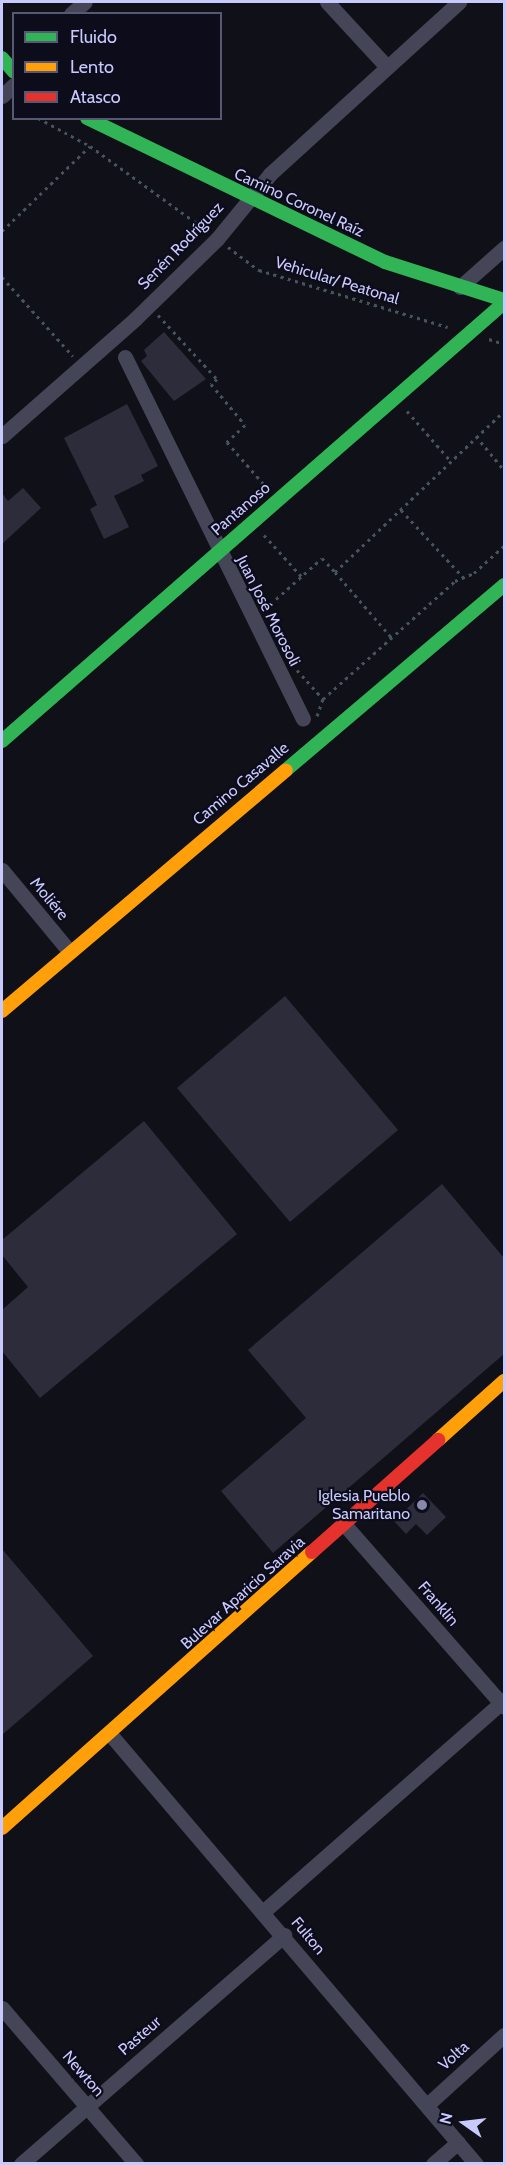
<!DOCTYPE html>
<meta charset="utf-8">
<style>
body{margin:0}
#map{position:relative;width:506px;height:2165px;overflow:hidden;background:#101018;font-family:Cabin,sans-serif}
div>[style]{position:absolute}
.building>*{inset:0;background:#2d2c3b}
.path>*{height:3px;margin-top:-1.5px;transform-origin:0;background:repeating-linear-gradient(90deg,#45545d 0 3px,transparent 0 7.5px)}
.street>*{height:15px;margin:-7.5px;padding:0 7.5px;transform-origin:7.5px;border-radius:7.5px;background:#444658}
.fast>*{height:14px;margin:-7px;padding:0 7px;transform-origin:7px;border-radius:7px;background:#30b455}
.slow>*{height:14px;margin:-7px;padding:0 7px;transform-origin:7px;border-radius:7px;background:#ff9f0a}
.jam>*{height:14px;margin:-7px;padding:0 7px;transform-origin:7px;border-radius:7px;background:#e5322d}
.dots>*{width:16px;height:16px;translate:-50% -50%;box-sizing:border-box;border:3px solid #0c0c1b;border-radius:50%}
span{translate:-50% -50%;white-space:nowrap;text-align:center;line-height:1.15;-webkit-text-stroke:4.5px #0c0c1b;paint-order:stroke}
.street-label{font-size:16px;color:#c8c9fd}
.poi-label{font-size:16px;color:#c8c9fd}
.right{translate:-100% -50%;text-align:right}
.frame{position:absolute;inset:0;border:3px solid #c8c9fd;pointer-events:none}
.legend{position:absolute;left:12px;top:12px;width:210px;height:108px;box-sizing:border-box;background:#0c0c1b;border:2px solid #575875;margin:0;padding:8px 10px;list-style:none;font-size:18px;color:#c8c9fd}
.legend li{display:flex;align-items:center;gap:12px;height:30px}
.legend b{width:30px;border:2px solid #575875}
.north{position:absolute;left:434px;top:2093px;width:60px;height:60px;-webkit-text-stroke:4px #0c0c1b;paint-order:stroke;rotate:284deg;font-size:16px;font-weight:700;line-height:24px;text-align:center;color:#c8c9fd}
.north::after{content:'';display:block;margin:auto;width:21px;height:27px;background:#c8c9fd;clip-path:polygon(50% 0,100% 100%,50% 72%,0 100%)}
</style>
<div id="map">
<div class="building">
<div style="clip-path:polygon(164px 332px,206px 379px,174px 401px,141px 361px,147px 356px,144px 350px)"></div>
<div style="clip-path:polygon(127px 404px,158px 466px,141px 475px,144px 481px,114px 496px,129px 527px,104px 539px,90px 509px,97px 505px,64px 438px)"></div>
<div style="clip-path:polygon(23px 488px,41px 508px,2px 544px,2px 493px,8px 501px)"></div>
<div style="clip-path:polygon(285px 996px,398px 1130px,290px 1222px,177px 1088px)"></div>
<div style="clip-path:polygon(144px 1121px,237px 1234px,40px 1398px,2px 1351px,2px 1310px,28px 1287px,2px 1255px,2px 1240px)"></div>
<div style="clip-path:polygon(442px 1184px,504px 1258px,504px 1354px,273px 1553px,221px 1491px,306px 1418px,248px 1350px)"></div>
<div style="clip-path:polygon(423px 1493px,446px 1517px,427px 1535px,416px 1524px,406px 1534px,394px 1521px)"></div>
<div style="clip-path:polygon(2px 1549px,93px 1656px,2px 1735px)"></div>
</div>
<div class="path">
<div style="left:38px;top:118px;width:59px;rotate:28.3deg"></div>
<div style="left:90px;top:146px;width:143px;rotate:35.9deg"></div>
<div style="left:2px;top:231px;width:122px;rotate:-44deg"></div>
<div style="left:228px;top:247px;width:39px;rotate:37deg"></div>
<div style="left:259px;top:270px;width:197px;rotate:16.8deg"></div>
<div style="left:2px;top:277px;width:106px;rotate:48.1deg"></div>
<div style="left:158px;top:315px;width:87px;rotate:47.3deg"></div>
<div style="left:217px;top:379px;width:8px;rotate:140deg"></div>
<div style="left:211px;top:384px;width:53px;rotate:50.3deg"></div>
<div style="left:245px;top:425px;width:25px;rotate:137deg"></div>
<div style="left:227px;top:442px;width:61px;rotate:49deg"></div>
<div style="left:489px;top:339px;width:16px;rotate:18deg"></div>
<div style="left:407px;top:411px;width:64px;rotate:48.8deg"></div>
<div style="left:476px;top:436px;width:44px;rotate:50.5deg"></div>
<div style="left:401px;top:510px;width:93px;rotate:47.2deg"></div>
<div style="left:264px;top:535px;width:57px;rotate:47.9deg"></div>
<div style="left:335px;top:572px;width:87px;rotate:49.2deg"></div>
<div style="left:265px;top:609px;width:76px;rotate:-41.8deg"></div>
<div style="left:322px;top:558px;width:19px;rotate:47deg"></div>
<div style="left:335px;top:572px;width:233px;rotate:-43.6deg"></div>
<div style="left:297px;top:670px;width:39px;rotate:48deg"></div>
<div style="left:317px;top:716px;width:18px;rotate:-71deg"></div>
<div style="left:323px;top:699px;width:177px;rotate:-41.8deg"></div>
<div style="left:455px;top:581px;width:21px;rotate:-23deg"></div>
<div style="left:474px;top:573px;width:40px;rotate:-42deg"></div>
</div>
<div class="street">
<div style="left:327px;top:2px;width:87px;rotate:47.3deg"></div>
<div style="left:71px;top:14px;width:18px;rotate:-41deg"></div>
<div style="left:2px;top:96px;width:16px;rotate:-43deg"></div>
<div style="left:460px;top:287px;width:59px;rotate:-41.6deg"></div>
<div style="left:125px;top:357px;width:403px;rotate:63.8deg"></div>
<div style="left:2px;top:436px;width:177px;rotate:-41.3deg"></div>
<div style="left:135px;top:319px;width:115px;rotate:-44.3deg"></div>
<div style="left:217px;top:239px;width:84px;rotate:-50.8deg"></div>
<div style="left:270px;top:174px;width:256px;rotate:-42.3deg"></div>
<div style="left:2px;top:870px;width:105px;rotate:50.4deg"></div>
<div style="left:344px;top:1524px;width:243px;rotate:48.8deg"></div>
<div style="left:110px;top:1734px;width:565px;rotate:49.6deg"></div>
<div style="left:264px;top:1911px;width:320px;rotate:-41.3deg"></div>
<div style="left:2px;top:2008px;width:206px;rotate:49.3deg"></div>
<div style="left:427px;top:2105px;width:104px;rotate:-42.3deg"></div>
<div style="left:21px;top:2164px;width:349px;rotate:-41deg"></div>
<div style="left:433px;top:2164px;width:33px;rotate:-41deg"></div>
</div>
<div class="fast">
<div style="left:2px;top:58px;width:18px;rotate:49deg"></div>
<div style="left:87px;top:118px;width:331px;rotate:25.8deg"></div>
<div style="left:385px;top:262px;width:125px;rotate:17.7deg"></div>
<div style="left:2px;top:741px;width:666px;rotate:-41.11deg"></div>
<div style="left:286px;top:770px;width:286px;rotate:-40.3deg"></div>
</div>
<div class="slow">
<div style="left:2px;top:1011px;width:372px;rotate:-40.3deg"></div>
<div style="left:438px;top:1440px;width:89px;rotate:-41.8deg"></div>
<div style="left:2px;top:1828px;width:415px;rotate:-41.7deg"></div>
</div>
<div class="jam">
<div style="left:312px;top:1552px;width:169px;rotate:-41.6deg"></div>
</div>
<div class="dots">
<div style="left:422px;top:1505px;background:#8888ad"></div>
</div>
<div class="street-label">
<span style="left:299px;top:203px;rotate:25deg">Camino Coronel Raíz</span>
<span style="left:181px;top:246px;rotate:-46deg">Senén Rodríguez</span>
<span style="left:337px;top:281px;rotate:17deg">Vehicular/ Peatonal</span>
<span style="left:241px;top:509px;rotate:-41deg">Pantanoso</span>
<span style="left:268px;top:611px;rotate:63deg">Juan José Morosoli</span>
<span style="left:241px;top:784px;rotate:-40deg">Camino Casavalle</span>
<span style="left:49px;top:899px;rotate:50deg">Moliére</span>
<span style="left:243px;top:1593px;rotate:-42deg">Bulevar Aparicio Saravia</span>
<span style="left:438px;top:1604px;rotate:49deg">Franklin</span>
<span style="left:308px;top:1936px;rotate:50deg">Fulton</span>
<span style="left:140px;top:2036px;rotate:-41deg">Pasteur</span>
<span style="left:454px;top:2056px;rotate:-42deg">Volta</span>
<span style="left:83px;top:2074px;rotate:49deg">Newton</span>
</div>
<div class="poi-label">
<span class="right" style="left:410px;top:1505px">Iglesia Pueblo<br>Samaritano</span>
</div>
<div class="frame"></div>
<ul class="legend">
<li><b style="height:8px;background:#30b455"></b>Fluido</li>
<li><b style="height:8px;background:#ff9f0a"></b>Lento</li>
<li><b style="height:8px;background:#e5322d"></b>Atasco</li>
</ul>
<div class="north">N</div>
</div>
